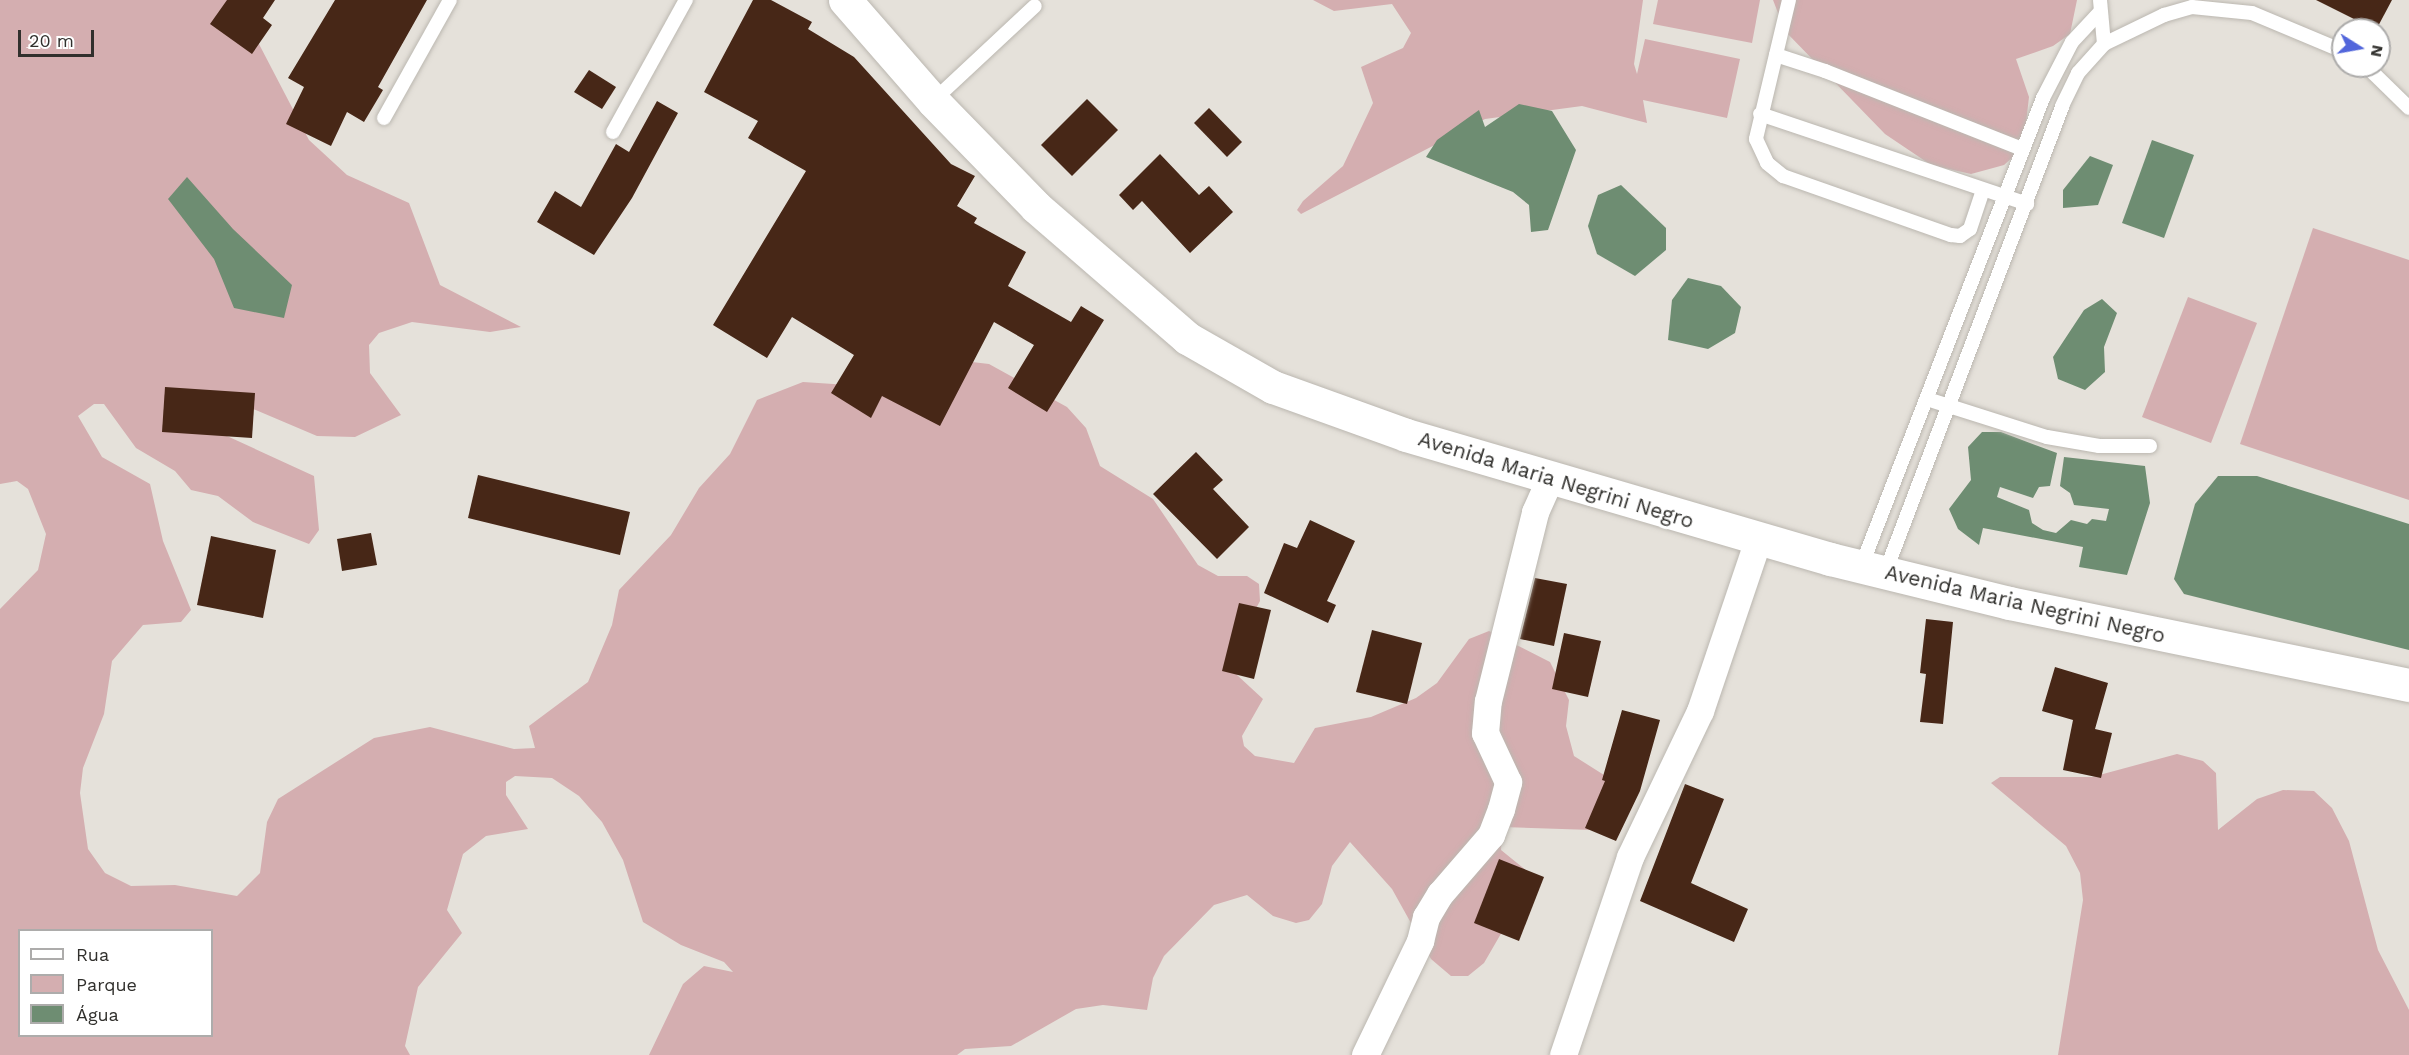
<!DOCTYPE html>
<meta charset="utf-8">
<style>
body{margin:0}
#map{position:relative;width:2409px;height:1055px;overflow:hidden;background:#e5e1da;font-family:"Work Sans",sans-serif}
div>[style]{position:absolute}
.green>*{inset:0;background:#d4aeb0}
.water>*{inset:0;background:#6e8d72}
.building>*{inset:0;background:#472717}
.roads{filter:drop-shadow(0 0 2px #bbb7b0) drop-shadow(0 0 2px #bbb7b0)}
.service>*{height:14px;margin:-7px;padding:0 7px;transform-origin:7px;border-radius:7px;background:#fff}
.minor>*{height:27px;margin:-13.5px;padding:0 13.5px;transform-origin:13.5px;border-radius:13.5px;background:#fff}
.tertiary>*{height:33px;margin:-16.5px;padding:0 16.5px;transform-origin:16.5px;border-radius:16.5px;background:#fff}
span{translate:-50% -50%;white-space:nowrap;text-align:center;line-height:1.15;-webkit-text-stroke:6px #fff;paint-order:stroke}
.street-label{font-size:21px;color:#31302d}
.legend{position:absolute;left:18px;top:929px;width:195px;height:108px;box-sizing:border-box;background:#fff;border:2px solid #adacab;margin:0;padding:8px 10px;list-style:none;font-size:18px;color:#31302d}
.legend li{display:flex;align-items:center;gap:12px;height:30px}
.legend b{width:30px;border:2px solid #adacab}
.north{position:absolute;left:2331px;top:18px;width:60px;height:60px;box-sizing:border-box;background:#fff;border:2px solid #adacab;border-radius:50%;rotate:101deg;font-size:16px;font-weight:700;line-height:24px;text-align:center;color:#31302d}
.north::after{content:'';display:block;margin:auto;width:21px;height:27px;background:#5266db;clip-path:polygon(50% 0,100% 100%,50% 72%,0 100%)}
.scale{position:absolute;left:18px;top:30px;width:76px;height:27px;box-sizing:border-box;border:3px solid #31302d;border-top:0;padding-left:8px;font-size:18px;line-height:21px;white-space:nowrap;color:#31302d;-webkit-text-stroke:4px #fff;paint-order:stroke}
</style>
<div id="map">
<div class="green">
<div style="clip-path:polygon(evenodd,0 0,236px 0,309px 140px,347px 175px,409px 203px,440px 285px,521px 327px,490px 332px,412px 322px,379px 333px,369px 345px,370px 373px,401px 415px,355px 437px,317px 436px,239px 403px,216px 431px,314px 476px,319px 530px,309px 544px,253px 522px,218px 496px,191px 490px,175px 471px,136px 448px,104px 404px,94px 404px,78px 416px,102px 457px,150px 484px,163px 541px,191px 610px,181px 622px,143px 625px,112px 661px,104px 714px,83px 768px,80px 793px,88px 849px,105px 873px,131px 886px,175px 885px,237px 896px,260px 873px,267px 822px,278px 799px,374px 738px,430px 727px,514px 749px,535px 748px,529px 726px,588px 682px,612px 625px,619px 590px,671px 535px,699px 488px,730px 454px,757px 400px,803px 382px,864px 386px,938px 358px,989px 364px,1067px 407px,1086px 428px,1100px 466px,1153px 499px,1198px 565px,1218px 576px,1247px 576px,1259px 584px,1260px 601px,1238px 642px,1233px 664px,1237px 675px,1263px 699px,1242px 736px,1244px 746px,1255px 756px,1294px 763px,1315px 728px,1371px 717px,1416px 698px,1437px 683px,1469px 639px,1489px 631px,1550px 662px,1569px 700px,1566px 726px,1574px 756px,1604px 775px,1618px 794px,1592px 830px,1502px 827px,1501px 850px,1528px 872px,1531px 882px,1484px 963px,1468px 976px,1451px 976px,1431px 959px,1392px 889px,1350px 842px,1332px 866px,1322px 904px,1309px 920px,1296px 923px,1273px 916px,1247px 895px,1214px 905px,1164px 956px,1153px 978px,1147px 1010px,1103px 1005px,1076px 1009px,1011px 1046px,965px 1049px,957px 1055px,649px 1055px,683px 984px,704px 966px,733px 972px,724px 962px,681px 945px,643px 922px,623px 860px,602px 822px,579px 796px,552px 778px,515px 776px,506px 782px,506px 795px,528px 829px,486px 836px,463px 854px,447px 910px,462px 933px,418px 987px,405px 1046px,410px 1055px,0 1055px,0 609px,38px 570px,46px 534px,28px 489px,17px 481px,0 484px,0 0,20px 930px,212px 930px,212px 1036px,20px 1036px,20px 930px)"></div>
<div style="clip-path:polygon(1313px 0,1643px 0,1634px 64px,1637px 74px,1645px 39px,1740px 59px,1727px 118px,1643px 100px,1647px 123px,1582px 106px,1485px 119px,1301px 214px,1297px 210px,1303px 201px,1343px 166px,1373px 103px,1361px 67px,1403px 48px,1411px 33px,1392px 4px,1334px 11px)"></div>
<div style="clip-path:polygon(1658px 0,1760px 0,1752px 43px,1653px 24px)"></div>
<div style="clip-path:polygon(1773px 0,2077px 0,2070px 34px,2053px 46px,2016px 59px,2029px 97px,2025px 132px,2014px 156px,2004px 165px,1971px 174px,1931px 165px,1885px 134px,1785px 31px)"></div>
<div style="clip-path:polygon(2313px 228px,2409px 260px,2409px 500px,2240px 444px)"></div>
<div style="clip-path:polygon(2188px 297px,2257px 323px,2211px 443px,2142px 417px)"></div>
<div style="clip-path:polygon(2177px 754px,2203px 761px,2216px 773px,2218px 830px,2257px 799px,2283px 790px,2314px 791px,2332px 808px,2349px 841px,2378px 950px,2409px 1010px,2409px 1055px,2058px 1055px,2083px 900px,2080px 873px,2066px 846px,1991px 783px,2000px 777px,2092px 777px)"></div>
</div>
<div class="water">
<div style="clip-path:polygon(1519px 104px,1552px 111px,1576px 150px,1548px 230px,1531px 232px,1529px 205px,1513px 192px,1426px 157px,1437px 140px,1479px 110px,1485px 127px)"></div>
<div style="clip-path:polygon(2152px 140px,2194px 155px,2164px 238px,2122px 223px)"></div>
<div style="clip-path:polygon(2090px 156px,2113px 165px,2098px 205px,2063px 208px,2063px 190px)"></div>
<div style="clip-path:polygon(187px 177px,233px 229px,292px 285px,284px 318px,234px 308px,214px 259px,168px 199px)"></div>
<div style="clip-path:polygon(1621px 185px,1666px 228px,1666px 250px,1635px 276px,1597px 254px,1588px 226px,1598px 195px)"></div>
<div style="clip-path:polygon(1688px 278px,1721px 286px,1741px 307px,1735px 333px,1708px 349px,1668px 340px,1672px 300px)"></div>
<div style="clip-path:polygon(2102px 299px,2117px 313px,2104px 347px,2105px 372px,2085px 390px,2058px 379px,2053px 357px,2084px 310px)"></div>
<div style="clip-path:polygon(1982px 432px,2001px 432px,2057px 453px,2050px 486px,2039px 487px,2033px 498px,2000px 487px,1997px 497px,2029px 510px,2032px 523px,2043px 530px,2056px 533px,2071px 520px,2087px 524px,2092px 519px,2106px 521px,2109px 509px,2074px 505px,2070px 493px,2060px 486px,2064px 457px,2145px 466px,2150px 503px,2127px 575px,2079px 567px,2083px 547px,1983px 528px,1979px 545px,1958px 529px,1949px 509px,1971px 480px,1968px 447px)"></div>
<div style="clip-path:polygon(2218px 476px,2257px 476px,2409px 524px,2409px 650px,2184px 594px,2174px 579px,2195px 504px)"></div>
</div>
<div class="building">
<div style="clip-path:polygon(227px 0,275px 0,263px 18px,272px 25px,252px 54px,210px 24px)"></div>
<div style="clip-path:polygon(335px 0,427px 0,378px 87px,383px 90px,364px 122px,347px 112px,331px 146px,286px 124px,304px 87px,288px 78px)"></div>
<div style="clip-path:polygon(753px 0,771px 0,812px 22px,808px 29px,854px 57px,951px 164px,975px 176px,957px 206px,977px 218px,974px 223px,1026px 252px,1008px 286px,1071px 322px,1081px 306px,1104px 320px,1047px 412px,1008px 388px,1034px 345px,994px 322px,940px 426px,882px 396px,871px 418px,831px 393px,854px 355px,792px 317px,767px 358px,713px 325px,806px 171px,748px 138px,758px 121px,704px 92px)"></div>
<div style="clip-path:polygon(2316px 0,2392px 0,2376px 30px)"></div>
<div style="clip-path:polygon(589px 70px,616px 87px,602px 109px,574px 92px)"></div>
<div style="clip-path:polygon(1087px 99px,1118px 130px,1072px 176px,1041px 145px)"></div>
<div style="clip-path:polygon(657px 101px,678px 113px,632px 198px,594px 255px,537px 222px,555px 191px,581px 207px,616px 144px,629px 152px)"></div>
<div style="clip-path:polygon(1209px 108px,1242px 142px,1227px 157px,1194px 123px)"></div>
<div style="clip-path:polygon(1160px 154px,1199px 195px,1209px 186px,1233px 212px,1190px 253px,1142px 201px,1133px 210px,1119px 195px)"></div>
<div style="clip-path:polygon(165px 387px,255px 393px,252px 438px,162px 432px)"></div>
<div style="clip-path:polygon(1196px 452px,1223px 480px,1213px 489px,1249px 527px,1217px 559px,1153px 494px)"></div>
<div style="clip-path:polygon(478px 475px,630px 512px,620px 555px,468px 518px)"></div>
<div style="clip-path:polygon(1310px 520px,1355px 541px,1327px 601px,1336px 605px,1328px 623px,1264px 593px,1284px 543px,1297px 548px)"></div>
<div style="clip-path:polygon(371px 533px,377px 565px,342px 571px,337px 539px)"></div>
<div style="clip-path:polygon(211px 536px,276px 550px,263px 618px,197px 605px)"></div>
<div style="clip-path:polygon(1535px 578px,1567px 584px,1554px 646px,1520px 639px)"></div>
<div style="clip-path:polygon(1239px 603px,1271px 610px,1254px 679px,1222px 671px)"></div>
<div style="clip-path:polygon(1926px 619px,1953px 622px,1943px 724px,1920px 722px,1926px 674px,1920px 673px)"></div>
<div style="clip-path:polygon(1372px 630px,1422px 643px,1407px 704px,1356px 692px)"></div>
<div style="clip-path:polygon(1564px 633px,1601px 641px,1588px 697px,1552px 689px)"></div>
<div style="clip-path:polygon(2055px 667px,2108px 683px,2095px 729px,2112px 733px,2101px 778px,2063px 770px,2073px 720px,2042px 711px)"></div>
<div style="clip-path:polygon(1622px 710px,1660px 720px,1640px 791px,1616px 841px,1585px 828px,1605px 781px,1602px 780px)"></div>
<div style="clip-path:polygon(1685px 784px,1724px 799px,1691px 883px,1748px 909px,1734px 942px,1640px 901px)"></div>
<div style="clip-path:polygon(1499px 859px,1544px 877px,1519px 941px,1474px 923px)"></div>
</div>
<div class="roads">
<div class="service">
<div style="left:1789px;top:0;width:143px;rotate:103.4deg"></div>
<div style="left:1756px;top:139px;width:26px;rotate:65deg"></div>
<div style="left:1767px;top:163px;width:21px;rotate:39deg"></div>
<div style="left:1783px;top:176px;width:178px;rotate:19.4deg"></div>
<div style="left:1951px;top:235px;width:9px;rotate:6deg"></div>
<div style="left:1960px;top:236px;width:12px;rotate:-35deg"></div>
<div style="left:1970px;top:229px;width:41px;rotate:-71.6deg"></div>
<div style="left:2100px;top:0;width:44px;rotate:84.8deg"></div>
<div style="left:1776px;top:55px;width:52px;rotate:18.1deg"></div>
<div style="left:1825px;top:71px;width:212px;rotate:21.6deg"></div>
<div style="left:2366px;top:66px;width:60px;rotate:44.3deg"></div>
<div style="left:933px;top:101px;width:139px;rotate:-43deg"></div>
<div style="left:1760px;top:114px;width:282px;rotate:18.6deg"></div>
<div style="left:384px;top:118px;width:135px;rotate:-60.8deg"></div>
<div style="left:613px;top:132px;width:151px;rotate:-61.1deg"></div>
<div style="left:1927px;top:399px;width:126px;rotate:17.6deg"></div>
<div style="left:2047px;top:437px;width:53px;rotate:9.8deg"></div>
<div style="left:2099px;top:446px;width:51px"></div>
<div style="left:1861px;top:567px;width:503px;rotate:-68.79deg"></div>
<div style="left:2043px;top:98px;width:63px;rotate:-62.6deg"></div>
<div style="left:2072px;top:42px;width:40px;rotate:-47deg"></div>
<div style="left:1885px;top:573px;width:499px;rotate:-69.2deg"></div>
<div style="left:2062px;top:106px;width:37px;rotate:-64deg"></div>
<div style="left:2078px;top:73px;width:39px;rotate:-48deg"></div>
<div style="left:2104px;top:44px;width:67px;rotate:-25.8deg"></div>
<div style="left:2164px;top:15px;width:29px;rotate:-16deg"></div>
<div style="left:2192px;top:7px;width:60px;rotate:5.7deg"></div>
<div style="left:2252px;top:13px;width:99px;rotate:22.7deg"></div>
</div>
<div class="minor">
<div style="left:1365px;top:1055px;width:127px;rotate:-64.2deg"></div>
<div style="left:1420px;top:941px;width:25px;rotate:-76deg"></div>
<div style="left:1426px;top:917px;width:27px;rotate:-59deg"></div>
<div style="left:1440px;top:894px;width:78px;rotate:-49.2deg"></div>
<div style="left:1491px;top:835px;width:28px;rotate:-69deg"></div>
<div style="left:1501px;top:809px;width:28px;rotate:-75deg"></div>
<div style="left:1508px;top:782px;width:54px;rotate:-115.1deg"></div>
<div style="left:1485px;top:733px;width:32px;rotate:-85deg"></div>
<div style="left:1488px;top:701px;width:195px;rotate:-76deg"></div>
<div style="left:1535px;top:512px;width:37px;rotate:-66deg"></div>
<div style="left:1563px;top:1055px;width:209px;rotate:-71.3deg"></div>
<div style="left:1630px;top:857px;width:162px;rotate:-64.4deg"></div>
<div style="left:1700px;top:711px;width:181px;rotate:-71.3deg"></div>
</div>
<div class="tertiary">
<div style="left:845px;top:0;width:134px;rotate:48.9deg"></div>
<div style="left:933px;top:101px;width:148px;rotate:45.8deg"></div>
<div style="left:1036px;top:207px;width:200px;rotate:40.9deg"></div>
<div style="left:1187px;top:338px;width:99px;rotate:29.7deg"></div>
<div style="left:1273px;top:387px;width:141px;rotate:19.8deg"></div>
<div style="left:1406px;top:435px;width:442px;rotate:16.3deg"></div>
<div style="left:1830px;top:559px;width:184px;rotate:13.8deg"></div>
<div style="left:2009px;top:603px;width:408px;rotate:11.6deg"></div>
</div>
</div>
<div class="street-label">
<span style="left:1556px;top:480px;rotate:17deg">Avenida Maria Negrini Negro</span>
<span style="left:2025px;top:604px;rotate:13deg">Avenida Maria Negrini Negro</span>
</div>
<ul class="legend">
<li><b style="height:8px;background:#fff"></b>Rua</li>
<li><b style="height:16px;background:#d4aeb0"></b>Parque</li>
<li><b style="height:16px;background:#6e8d72"></b>Água</li>
</ul>
<div class="north">N</div>
<div class="scale">20 m</div>
</div>
